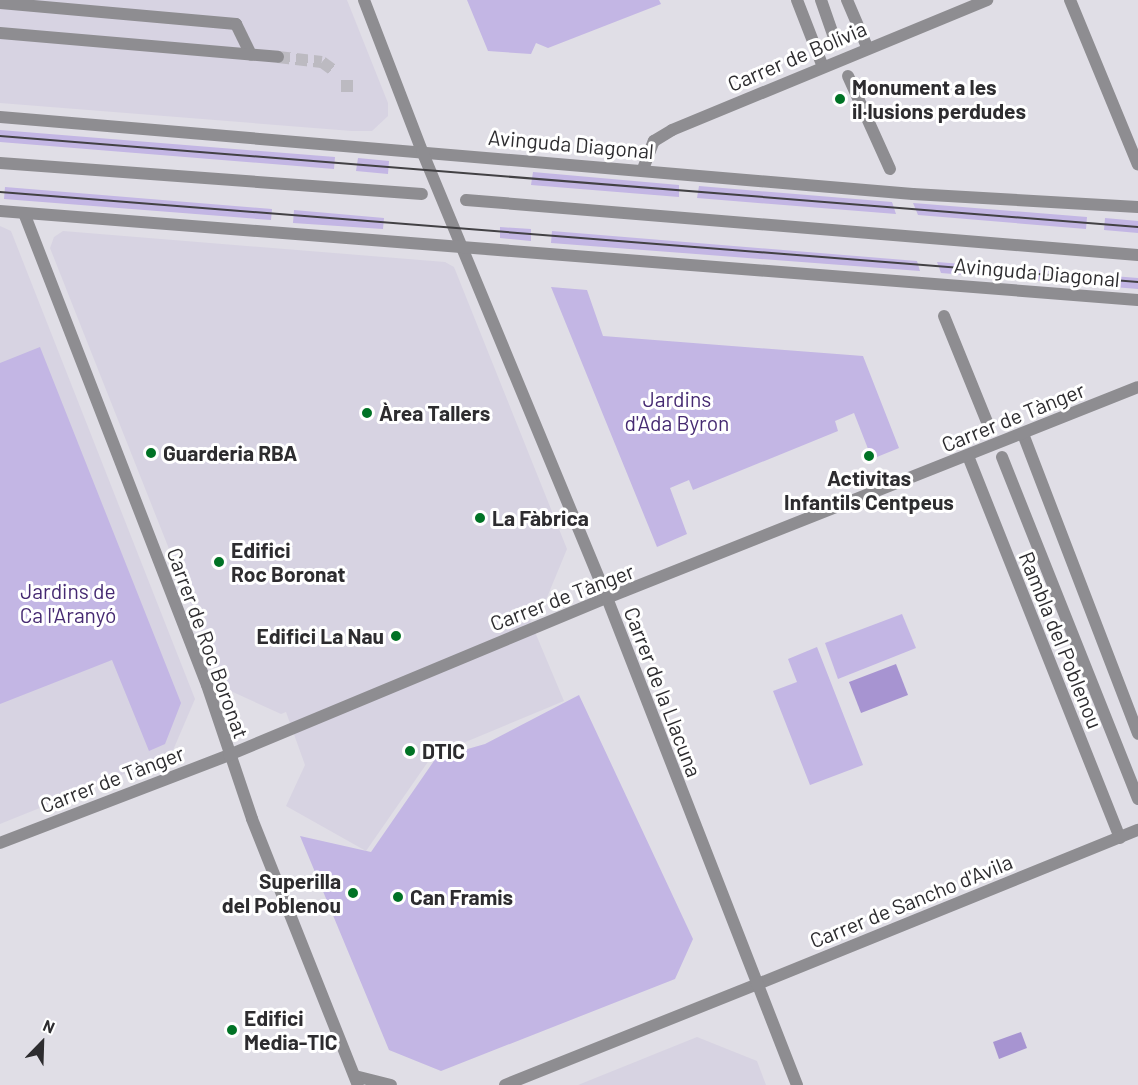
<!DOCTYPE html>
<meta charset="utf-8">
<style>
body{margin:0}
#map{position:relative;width:1138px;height:1085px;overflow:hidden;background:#e0dee6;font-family:Barlow,sans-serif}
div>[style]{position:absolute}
.built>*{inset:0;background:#d7d3e2}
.green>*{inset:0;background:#c3b6e4}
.water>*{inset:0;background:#a794d1}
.pedestrian-tunnel>*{height:12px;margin-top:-6px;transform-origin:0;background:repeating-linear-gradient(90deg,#bcbac1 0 12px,transparent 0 18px)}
.pedestrian>*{height:12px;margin:-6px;padding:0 6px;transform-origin:6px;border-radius:6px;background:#8e8d91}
.minor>*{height:12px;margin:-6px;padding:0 6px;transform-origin:6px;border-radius:6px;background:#8e8d91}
.tertiary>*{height:12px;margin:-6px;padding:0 6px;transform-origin:6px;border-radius:6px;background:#8e8d91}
.tram>*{height:1.5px;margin:-0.75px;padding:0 0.75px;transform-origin:0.75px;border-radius:0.75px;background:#424144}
.dots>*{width:16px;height:16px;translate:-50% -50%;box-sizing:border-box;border:3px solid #fff;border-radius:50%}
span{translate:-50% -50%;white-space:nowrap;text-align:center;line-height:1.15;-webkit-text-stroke:6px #fff;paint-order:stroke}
.street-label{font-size:21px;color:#2d2c2f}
.poi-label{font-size:21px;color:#2d2c2f;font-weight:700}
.left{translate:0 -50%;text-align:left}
.right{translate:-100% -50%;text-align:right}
.park-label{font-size:21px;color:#462a72}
.north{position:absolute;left:12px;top:1013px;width:60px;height:60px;-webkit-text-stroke:4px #fff;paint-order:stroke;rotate:23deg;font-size:16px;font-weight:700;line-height:24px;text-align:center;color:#2d2c2f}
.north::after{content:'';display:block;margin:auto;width:21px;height:27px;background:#2d2c2f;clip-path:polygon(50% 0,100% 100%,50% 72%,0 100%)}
</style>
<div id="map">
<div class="built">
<div style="clip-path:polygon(0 0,347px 0,388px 103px,388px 116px,372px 131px,352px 131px,0 103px)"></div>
<div style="clip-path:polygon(0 226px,11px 231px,195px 699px,171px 755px,0 824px)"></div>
<div style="clip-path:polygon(63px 231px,445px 262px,454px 267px,567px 549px,543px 607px,527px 613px,564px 701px,432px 756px,366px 851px,286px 806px,305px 765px,286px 712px,281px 714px,224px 688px,50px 248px,54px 237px)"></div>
<div style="clip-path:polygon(697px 1037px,757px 1061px,766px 1085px,578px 1085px)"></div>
</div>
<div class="green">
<div style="clip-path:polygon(467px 0,659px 0,661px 4px,548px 48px,536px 43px,531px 54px,488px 51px)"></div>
<div style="clip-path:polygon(0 130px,335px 157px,334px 169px,0 142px)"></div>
<div style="clip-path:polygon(358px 158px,389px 161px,388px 174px,356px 171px)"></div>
<div style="clip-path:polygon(533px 172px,679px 185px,679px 197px,531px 185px)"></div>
<div style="clip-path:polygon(699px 186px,892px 202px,896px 214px,697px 198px)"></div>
<div style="clip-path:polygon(5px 187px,272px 209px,271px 220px,4px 199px)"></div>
<div style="clip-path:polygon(913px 203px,1087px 217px,1086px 229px,918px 215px)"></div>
<div style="clip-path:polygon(294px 210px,384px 218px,383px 229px,293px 223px)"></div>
<div style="clip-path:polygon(1105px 218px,1138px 221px,1138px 233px,1104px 230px)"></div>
<div style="clip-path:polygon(500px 227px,531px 229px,531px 241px,500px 238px)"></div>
<div style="clip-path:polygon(552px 231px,917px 261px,920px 271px,551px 243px)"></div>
<div style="clip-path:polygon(937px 262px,1138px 278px,1138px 289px,941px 273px)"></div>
<div style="clip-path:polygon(551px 287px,587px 290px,603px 336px,863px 356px,899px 448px,872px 459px,854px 413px,835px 421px,838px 431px,693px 490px,689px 480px,670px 488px,687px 534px,657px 547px)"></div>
<div style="clip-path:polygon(40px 347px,181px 703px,165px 744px,149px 751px,112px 660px,0 704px,0 363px)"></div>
<div style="clip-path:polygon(902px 614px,916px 648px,838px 679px,825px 643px)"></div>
<div style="clip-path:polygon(817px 647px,863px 765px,810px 785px,773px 691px,797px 682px,788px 659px)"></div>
<div style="clip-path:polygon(579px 695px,693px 939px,675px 979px,441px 1071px,389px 1050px,300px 836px,371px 852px,436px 758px,485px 744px)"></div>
</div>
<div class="water">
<div style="clip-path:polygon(896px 664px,908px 695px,861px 713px,849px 682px)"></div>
<div style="clip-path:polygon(1021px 1032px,1027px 1048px,999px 1059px,993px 1042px)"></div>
</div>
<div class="pedestrian-tunnel">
<div style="left:278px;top:57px;width:44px;rotate:6.5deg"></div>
<div style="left:322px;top:62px;width:17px;rotate:36deg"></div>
<div style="left:347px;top:80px;width:14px;rotate:90deg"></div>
</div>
<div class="pedestrian">
<div style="left:821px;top:0;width:46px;rotate:70.8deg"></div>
<div style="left:0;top:3px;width:237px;rotate:5.1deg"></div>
<div style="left:236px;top:24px;width:34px;rotate:64deg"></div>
<div style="left:0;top:33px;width:279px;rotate:4.9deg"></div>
<div style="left:848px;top:76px;width:102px;rotate:65.7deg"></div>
<div style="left:0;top:163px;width:423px;rotate:4.2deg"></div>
<div style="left:466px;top:200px;width:674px;rotate:4.68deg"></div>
<div style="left:944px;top:316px;width:120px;rotate:67.9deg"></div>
<div style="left:1002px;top:457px;width:368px;rotate:68.3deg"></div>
<div style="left:355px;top:1076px;width:37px;rotate:14deg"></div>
<div style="left:505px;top:1085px;width:272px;rotate:-21.8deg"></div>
</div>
<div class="minor">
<div style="left:364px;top:0;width:162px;rotate:69deg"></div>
<div style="left:797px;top:0;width:72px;rotate:68.8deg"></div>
<div style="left:847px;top:0;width:51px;rotate:66.9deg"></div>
<div style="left:1070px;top:0;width:178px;rotate:67.6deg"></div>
<div style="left:643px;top:169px;width:30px;rotate:-69deg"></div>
<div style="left:654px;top:141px;width:21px;rotate:-31deg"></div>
<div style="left:672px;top:130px;width:341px;rotate:-22.4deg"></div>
<div style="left:24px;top:213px;width:506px;rotate:68.81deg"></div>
<div style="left:207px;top:685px;width:141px;rotate:71.4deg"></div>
<div style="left:252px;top:819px;width:286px;rotate:68.3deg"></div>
<div style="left:1023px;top:434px;width:321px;rotate:69deg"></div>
<div style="left:968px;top:456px;width:411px;rotate:68.3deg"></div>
<div style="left:758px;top:984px;width:410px;rotate:-22.1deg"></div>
</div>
<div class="tertiary">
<div style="left:0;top:117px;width:916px;rotate:4.82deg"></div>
<div style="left:913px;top:194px;width:225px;rotate:3.3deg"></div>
<div style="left:422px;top:151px;width:484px;rotate:67.5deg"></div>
<div style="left:607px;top:598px;width:523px;rotate:68.69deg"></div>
<div style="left:0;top:211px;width:1141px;rotate:4.47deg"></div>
<div style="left:0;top:843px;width:245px;rotate:-21deg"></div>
<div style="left:229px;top:755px;width:409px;rotate:-22.6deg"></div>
<div style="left:607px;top:598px;width:571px;rotate:-21.67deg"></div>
</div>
<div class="tram">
<div style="left:0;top:136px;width:1142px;rotate:4.57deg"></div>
<div style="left:0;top:192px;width:1142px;rotate:4.52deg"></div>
</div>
<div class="dots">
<div style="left:840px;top:99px;background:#007225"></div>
<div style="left:367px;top:413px;background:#007225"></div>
<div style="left:151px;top:453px;background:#007225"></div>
<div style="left:869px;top:456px;background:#007225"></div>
<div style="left:480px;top:518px;background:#007225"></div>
<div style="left:219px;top:562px;background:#007225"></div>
<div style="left:396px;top:636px;background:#007225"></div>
<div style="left:410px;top:751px;background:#007225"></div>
<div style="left:353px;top:893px;background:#007225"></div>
<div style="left:398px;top:897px;background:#007225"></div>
<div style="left:232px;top:1030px;background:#007225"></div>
</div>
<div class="street-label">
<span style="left:797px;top:56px;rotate:-23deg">Carrer de Bolívia</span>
<span style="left:571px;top:144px;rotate:5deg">Avinguda Diagonal</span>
<span style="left:1037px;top:272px;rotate:5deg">Avinguda Diagonal</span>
<span style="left:1013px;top:417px;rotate:-22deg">Carrer de Tànger</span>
<span style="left:562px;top:597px;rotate:-21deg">Carrer de Tànger</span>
<span style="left:1061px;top:640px;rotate:68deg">Rambla del Poblenou</span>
<span style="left:208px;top:643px;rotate:70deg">Carrer de Roc Boronat</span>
<span style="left:663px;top:692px;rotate:69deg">Carrer de la Llacuna</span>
<span style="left:112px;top:779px;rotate:-21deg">Carrer de Tànger</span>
<span style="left:911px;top:901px;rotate:-22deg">Carrer de Sancho d'Avila</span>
</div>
<div class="poi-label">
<span class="left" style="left:852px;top:99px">Monument a les<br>il·lusions perdudes</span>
<span class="left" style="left:379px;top:413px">Àrea Tallers</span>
<span class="left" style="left:163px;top:453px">Guarderia RBA</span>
<span style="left:869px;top:490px">Activitas<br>Infantils Centpeus</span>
<span class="left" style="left:492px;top:518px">La Fàbrica</span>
<span class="left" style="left:231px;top:562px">Edifici<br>Roc Boronat</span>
<span class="right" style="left:384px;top:636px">Edifici La Nau</span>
<span class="left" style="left:422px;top:751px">DTIC</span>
<span class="right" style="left:341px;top:893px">Superilla<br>del Poblenou</span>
<span class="left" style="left:410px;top:897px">Can Framis</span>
<span class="left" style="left:244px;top:1030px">Edifici<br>Media-TIC</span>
</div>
<div class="park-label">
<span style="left:677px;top:411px">Jardins<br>d'Ada Byron</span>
<span style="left:68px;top:603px">Jardins de<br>Ca l'Aranyó</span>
</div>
<div class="north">N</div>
</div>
